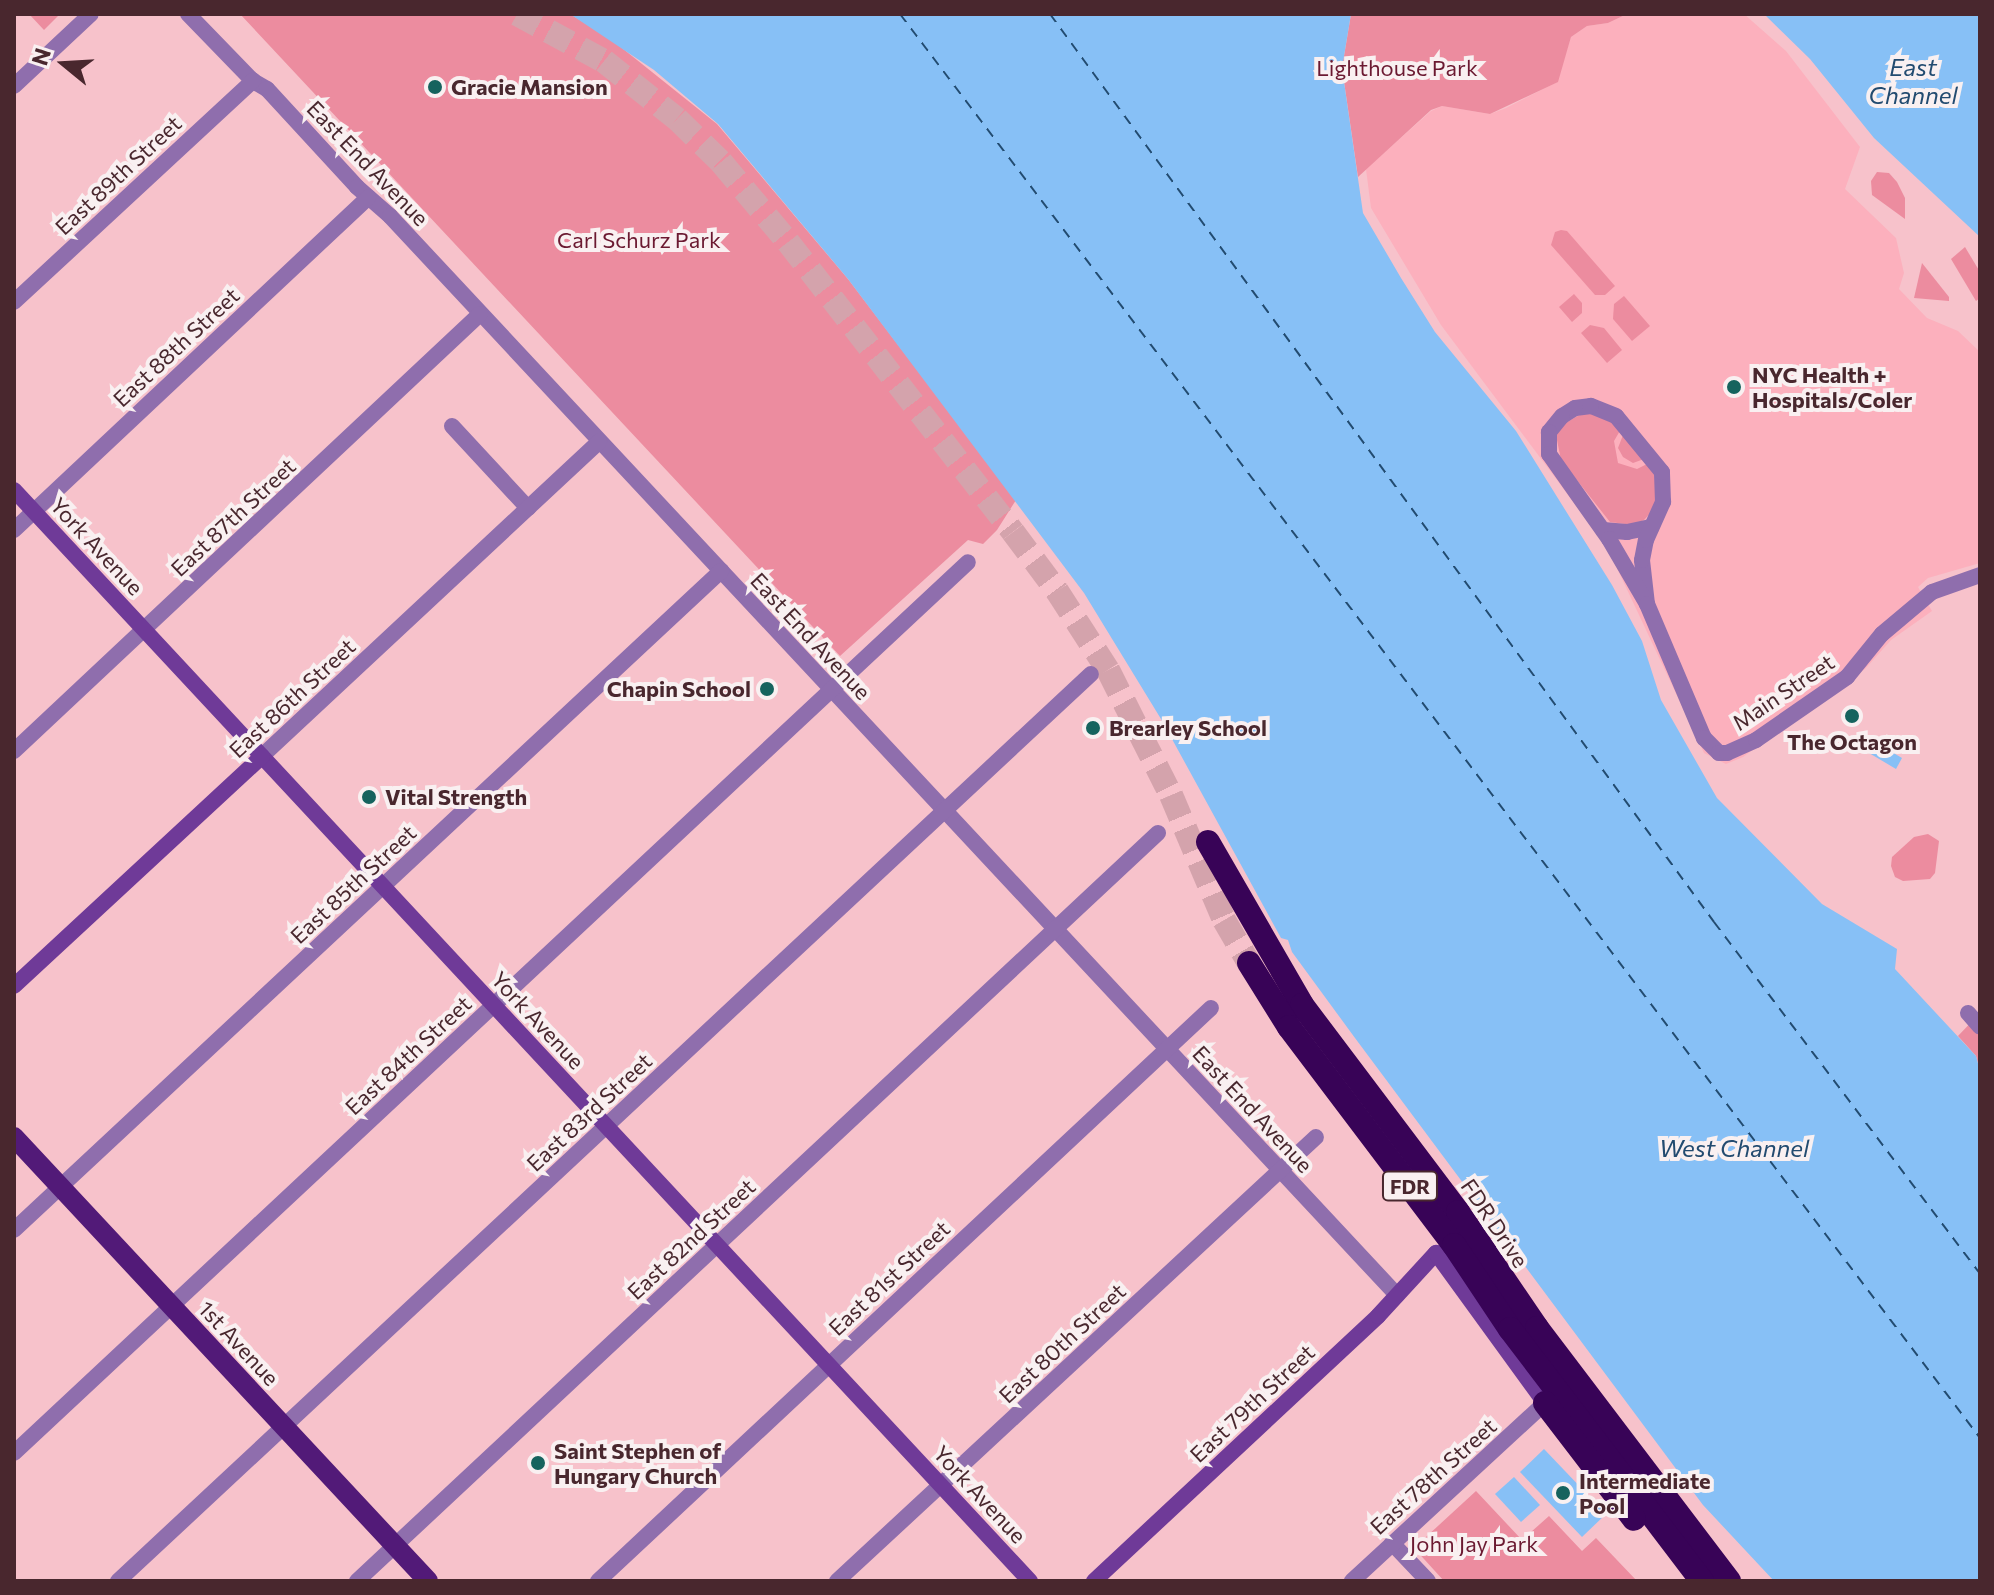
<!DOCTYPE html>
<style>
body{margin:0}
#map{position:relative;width:1994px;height:1595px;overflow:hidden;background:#f7c2cb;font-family:Commissioner,sans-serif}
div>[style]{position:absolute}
.built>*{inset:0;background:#fcb0bd}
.green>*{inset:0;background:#ec8c9f}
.water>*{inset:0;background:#87c0f6}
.ferry>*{height:2px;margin-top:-1px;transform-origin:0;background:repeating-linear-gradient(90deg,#224b70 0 10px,transparent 0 18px)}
.highway-tunnel>*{height:24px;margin-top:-12px;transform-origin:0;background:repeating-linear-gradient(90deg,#d4a3ac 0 24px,transparent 0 36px)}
.street>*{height:16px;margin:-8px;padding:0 8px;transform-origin:8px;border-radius:8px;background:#8f6ead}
.secondary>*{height:16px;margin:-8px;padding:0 8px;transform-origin:8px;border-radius:8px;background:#6f3a98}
.primary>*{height:20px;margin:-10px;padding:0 10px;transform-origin:10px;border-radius:10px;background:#521a78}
.highway>*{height:24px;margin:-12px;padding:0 12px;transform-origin:12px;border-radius:12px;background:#380357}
.dots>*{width:22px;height:22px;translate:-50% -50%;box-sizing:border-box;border:4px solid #f9f0f1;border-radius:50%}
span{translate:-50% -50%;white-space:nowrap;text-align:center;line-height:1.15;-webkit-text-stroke:8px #f9f0f1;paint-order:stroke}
.shield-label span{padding:2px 6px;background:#f9f0f1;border:2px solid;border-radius:6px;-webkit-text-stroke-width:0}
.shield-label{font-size:20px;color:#49272e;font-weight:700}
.park-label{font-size:22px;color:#6b1931}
.poi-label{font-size:22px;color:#49272e;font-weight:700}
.left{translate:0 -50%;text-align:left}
.right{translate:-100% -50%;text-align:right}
.street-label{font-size:22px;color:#49272e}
.water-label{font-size:24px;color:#224b70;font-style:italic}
.frame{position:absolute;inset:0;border:16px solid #49272e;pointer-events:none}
.north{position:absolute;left:24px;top:24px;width:80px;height:80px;-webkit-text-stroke:6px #f9f0f1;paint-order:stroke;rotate:288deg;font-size:22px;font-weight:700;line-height:32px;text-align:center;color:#49272e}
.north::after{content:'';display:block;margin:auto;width:28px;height:36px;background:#49272e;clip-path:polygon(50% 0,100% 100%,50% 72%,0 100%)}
</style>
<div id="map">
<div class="built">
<div style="clip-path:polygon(1627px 14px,1744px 14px,1786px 51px,1860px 147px,1845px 189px,1896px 238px,1904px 273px,1899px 289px,1927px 318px,1958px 331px,1980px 352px,1980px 563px,1928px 578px,1918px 587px,1932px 611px,1891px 640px,1865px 669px,1743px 757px,1726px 764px,1704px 753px,1607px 547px,1441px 325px,1371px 208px,1366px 169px,1431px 111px,1442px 106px,1490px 114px,1506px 108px,1557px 82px,1571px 37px,1587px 26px,1608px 23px)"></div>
</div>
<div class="green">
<div style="clip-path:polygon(29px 14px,60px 14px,44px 30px)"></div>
<div style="clip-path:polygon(240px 14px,570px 14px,612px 40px,717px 124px,848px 279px,1016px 500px,997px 530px,983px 544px,968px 540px,840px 656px)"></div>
<div style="clip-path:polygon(1351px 14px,1627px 14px,1608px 23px,1587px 26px,1571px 37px,1558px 82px,1490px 114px,1442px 106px,1431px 110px,1358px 177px,1342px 68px)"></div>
<div style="clip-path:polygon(1877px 172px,1889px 173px,1897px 182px,1905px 198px,1905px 219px,1872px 195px,1871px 181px)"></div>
<div style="clip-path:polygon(1561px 230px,1567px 231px,1615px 286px,1605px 295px,1595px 295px,1551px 245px,1555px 232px)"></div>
<div style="clip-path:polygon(1965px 247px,1980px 272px,1980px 298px,1976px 301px,1951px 259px)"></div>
<div style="clip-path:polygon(1922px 263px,1949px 297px,1949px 301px,1914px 298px)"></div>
<div style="clip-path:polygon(1574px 294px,1582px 303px,1582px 313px,1572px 322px,1559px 307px)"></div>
<div style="clip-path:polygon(1624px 296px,1650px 326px,1632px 341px,1613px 319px,1614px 304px)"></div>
<div style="clip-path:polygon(1590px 325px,1604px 328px,1622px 350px,1607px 363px,1581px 333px)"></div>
<div style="clip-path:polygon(1583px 413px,1606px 416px,1621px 429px,1614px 441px,1618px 463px,1637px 469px,1649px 463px,1659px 485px,1654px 509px,1644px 520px,1633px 525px,1610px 522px,1561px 460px,1556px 435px,1562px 425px)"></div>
<div style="clip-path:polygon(1623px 435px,1644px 459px,1633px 463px,1623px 457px,1618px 448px)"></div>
<div style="clip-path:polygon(1928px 834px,1939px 841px,1935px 873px,1930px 879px,1903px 881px,1895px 877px,1891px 866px,1892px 857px,1914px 837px)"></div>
<div style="clip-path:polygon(1980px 1013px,1980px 1071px,1976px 1056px,1958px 1036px)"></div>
<div style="clip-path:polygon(1476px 1491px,1522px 1540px,1549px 1516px,1582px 1551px,1596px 1538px,1637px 1581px,1444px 1581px,1414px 1548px)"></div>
</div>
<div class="water">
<div style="clip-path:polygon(570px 14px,1351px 14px,1342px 68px,1363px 213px,1401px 278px,1435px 332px,1516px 431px,1612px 585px,1642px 641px,1661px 700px,1717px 798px,1822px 904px,1897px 949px,1895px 969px,1976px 1056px,1980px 1071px,1980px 1581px,1774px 1581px,1703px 1505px,1355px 1038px,1292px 952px,1288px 940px,1281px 938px,1161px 719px,1084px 593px,848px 279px,718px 124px,654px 70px)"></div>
<div style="clip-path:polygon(1764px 14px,1980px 14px,1980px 237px,1874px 138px,1810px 59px)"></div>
<div style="clip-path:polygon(1875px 742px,1902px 758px,1896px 769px,1869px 753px)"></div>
<div style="clip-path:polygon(1544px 1449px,1606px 1514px,1582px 1537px,1520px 1472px)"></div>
<div style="clip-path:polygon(1514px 1477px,1540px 1505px,1521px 1522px,1495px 1494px)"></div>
</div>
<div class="ferry">
<div style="left:900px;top:14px;width:1787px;rotate:52.82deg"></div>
<div style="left:1050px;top:14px;width:1125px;rotate:53.82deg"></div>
<div style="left:1714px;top:922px;width:441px;rotate:52.9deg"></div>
</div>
<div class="highway-tunnel">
<div style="left:517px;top:14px;width:99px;rotate:28.4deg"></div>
<div style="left:604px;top:61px;width:93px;rotate:38.5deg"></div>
<div style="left:677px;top:119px;width:62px;rotate:44.3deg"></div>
<div style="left:721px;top:162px;width:104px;rotate:50.1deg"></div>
<div style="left:788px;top:242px;width:367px;rotate:52.2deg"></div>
<div style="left:1013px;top:532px;width:74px;rotate:53.3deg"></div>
<div style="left:1057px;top:591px;width:94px;rotate:57.2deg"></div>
<div style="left:1108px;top:670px;width:140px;rotate:63.3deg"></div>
<div style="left:1171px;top:795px;width:136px;rotate:67deg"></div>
<div style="left:1224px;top:920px;width:50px;rotate:59.8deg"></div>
</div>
<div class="street">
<div style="left:188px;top:14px;width:93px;rotate:45.9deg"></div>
<div style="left:253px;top:81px;width:16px;rotate:30deg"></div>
<div style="left:267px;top:89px;width:133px;rotate:47.4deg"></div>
<div style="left:357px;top:187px;width:44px;rotate:41.3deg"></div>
<div style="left:390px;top:216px;width:1476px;rotate:46.98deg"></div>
<div style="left:14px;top:86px;width:105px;rotate:-43.1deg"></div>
<div style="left:14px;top:302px;width:326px;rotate:-42.8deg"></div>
<div style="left:452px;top:426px;width:112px;rotate:47.2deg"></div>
<div style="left:14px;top:530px;width:486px;rotate:-43.2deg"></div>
<div style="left:1603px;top:530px;width:24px;rotate:5deg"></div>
<div style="left:1627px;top:532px;width:25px;rotate:-12deg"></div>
<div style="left:1647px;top:604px;width:44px;rotate:-96.5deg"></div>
<div style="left:1642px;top:560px;width:20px;rotate:-79deg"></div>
<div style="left:1646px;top:540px;width:42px;rotate:-65.9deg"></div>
<div style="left:1663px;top:502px;width:30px;rotate:-92deg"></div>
<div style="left:1662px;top:472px;width:72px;rotate:-129.4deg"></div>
<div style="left:1616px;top:416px;width:27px;rotate:-158deg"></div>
<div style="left:1591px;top:406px;width:16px;rotate:173deg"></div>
<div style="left:1575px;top:408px;width:15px;rotate:148deg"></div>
<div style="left:1562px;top:416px;width:21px;rotate:129deg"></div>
<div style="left:1549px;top:432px;width:22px;rotate:90deg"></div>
<div style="left:1549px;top:454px;width:104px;rotate:54.8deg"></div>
<div style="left:1609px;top:539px;width:75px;rotate:59.7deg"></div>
<div style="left:1647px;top:604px;width:146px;rotate:67deg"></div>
<div style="left:1704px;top:738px;width:21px;rotate:45deg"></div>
<div style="left:1719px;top:753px;width:8px"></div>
<div style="left:1727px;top:753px;width:32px;rotate:-24deg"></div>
<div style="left:1756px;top:740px;width:111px;rotate:-34.7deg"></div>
<div style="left:1847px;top:677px;width:55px;rotate:-50.9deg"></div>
<div style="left:1882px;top:634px;width:65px;rotate:-40deg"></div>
<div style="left:1932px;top:592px;width:51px;rotate:-19.5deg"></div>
<div style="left:14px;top:751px;width:639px;rotate:-43.16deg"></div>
<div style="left:262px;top:756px;width:461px;rotate:-43deg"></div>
<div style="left:1968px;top:1013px;width:18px;rotate:49deg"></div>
<div style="left:14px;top:1230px;width:967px;rotate:-42.99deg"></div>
<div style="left:14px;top:1453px;width:1305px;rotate:-43.04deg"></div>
<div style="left:1392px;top:1543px;width:52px;rotate:46.5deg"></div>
<div style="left:118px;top:1581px;width:1330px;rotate:-42.99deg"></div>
<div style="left:357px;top:1581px;width:1096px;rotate:-43.04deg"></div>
<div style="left:598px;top:1581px;width:839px;rotate:-43.07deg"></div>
<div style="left:837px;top:1581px;width:653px;rotate:-42.83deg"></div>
<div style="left:1352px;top:1581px;width:263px;rotate:-42.7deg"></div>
</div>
<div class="secondary">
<div style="left:14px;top:490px;width:1491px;rotate:47.04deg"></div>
<div style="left:14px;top:986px;width:338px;rotate:-42.8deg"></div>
<div style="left:1094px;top:1581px;width:388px;rotate:-43deg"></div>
<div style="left:1378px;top:1316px;width:86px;rotate:-47.4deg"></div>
<div style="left:1436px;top:1253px;width:185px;rotate:54deg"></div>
</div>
<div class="primary">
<div style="left:14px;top:1137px;width:607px;rotate:47deg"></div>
</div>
<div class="highway">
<div style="left:1208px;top:842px;width:188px;rotate:60deg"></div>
<div style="left:1302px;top:1005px;width:259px;rotate:53deg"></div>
<div style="left:1458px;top:1212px;width:140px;rotate:55.7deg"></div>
<div style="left:1537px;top:1328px;width:318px;rotate:52.8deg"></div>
<div style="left:1249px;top:963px;width:75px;rotate:58deg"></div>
<div style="left:1289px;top:1027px;width:273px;rotate:52.9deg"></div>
<div style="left:1454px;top:1245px;width:101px;rotate:56.3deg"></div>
<div style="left:1510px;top:1329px;width:317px;rotate:52.7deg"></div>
<div style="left:1545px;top:1403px;width:146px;rotate:52.5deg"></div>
</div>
<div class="dots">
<div style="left:435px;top:87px;background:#16635e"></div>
<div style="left:1734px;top:387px;background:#16635e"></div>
<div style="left:767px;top:689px;background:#16635e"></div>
<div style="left:1852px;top:716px;background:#16635e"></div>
<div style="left:1093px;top:728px;background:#16635e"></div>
<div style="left:369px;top:797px;background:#16635e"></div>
<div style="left:538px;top:1463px;background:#16635e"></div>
<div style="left:1563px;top:1493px;background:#16635e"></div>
</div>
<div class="shield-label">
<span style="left:1410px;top:1186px">FDR</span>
</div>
<div class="park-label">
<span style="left:1397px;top:68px">Lighthouse Park</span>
<span style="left:639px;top:240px">Carl Schurz Park</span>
<span style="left:1474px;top:1544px">John Jay Park</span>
</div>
<div class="poi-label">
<span class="left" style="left:451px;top:87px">Gracie Mansion</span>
<span class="left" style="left:1752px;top:387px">NYC Health +<br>Hospitals/Coler</span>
<span class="right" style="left:751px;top:689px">Chapin School</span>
<span class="left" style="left:1109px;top:728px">Brearley School</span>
<span style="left:1852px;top:742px">The Octagon</span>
<span class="left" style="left:385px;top:797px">Vital Strength</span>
<span class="left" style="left:554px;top:1463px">Saint Stephen of<br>Hungary Church</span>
<span class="left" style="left:1579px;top:1493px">Intermediate<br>Pool</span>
</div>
<div class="street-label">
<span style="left:368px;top:163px;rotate:46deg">East End Avenue</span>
<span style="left:118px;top:175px;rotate:-43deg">East 89th Street</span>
<span style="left:176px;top:347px;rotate:-43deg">East 88th Street</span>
<span style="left:233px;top:517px;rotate:-43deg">East 87th Street</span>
<span style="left:97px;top:546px;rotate:47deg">York Avenue</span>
<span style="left:811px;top:636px;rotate:47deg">East End Avenue</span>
<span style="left:1783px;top:692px;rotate:-34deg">Main Street</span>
<span style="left:292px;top:698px;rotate:-43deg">East 86th Street</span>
<span style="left:353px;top:884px;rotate:-43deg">East 85th Street</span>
<span style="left:538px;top:1020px;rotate:47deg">York Avenue</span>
<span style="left:408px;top:1055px;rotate:-43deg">East 84th Street</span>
<span style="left:1253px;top:1109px;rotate:47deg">East End Avenue</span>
<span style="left:589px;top:1112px;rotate:-43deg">East 83rd Street</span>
<span style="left:1495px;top:1223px;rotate:56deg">FDR Drive</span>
<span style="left:691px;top:1239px;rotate:-43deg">East 82nd Street</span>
<span style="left:889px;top:1278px;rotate:-43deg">East 81st Street</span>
<span style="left:239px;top:1343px;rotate:47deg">1st Avenue</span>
<span style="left:1062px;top:1343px;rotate:-43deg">East 80th Street</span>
<span style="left:1252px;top:1403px;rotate:-43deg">East 79th Street</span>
<span style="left:1433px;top:1476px;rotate:-42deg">East 78th Street</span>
<span style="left:980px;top:1494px;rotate:47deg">York Avenue</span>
</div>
<div class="water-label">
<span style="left:1913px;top:81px">East<br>Channel</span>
<span style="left:1734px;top:1148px">West Channel</span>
</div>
<div class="frame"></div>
<div class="north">N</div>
</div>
